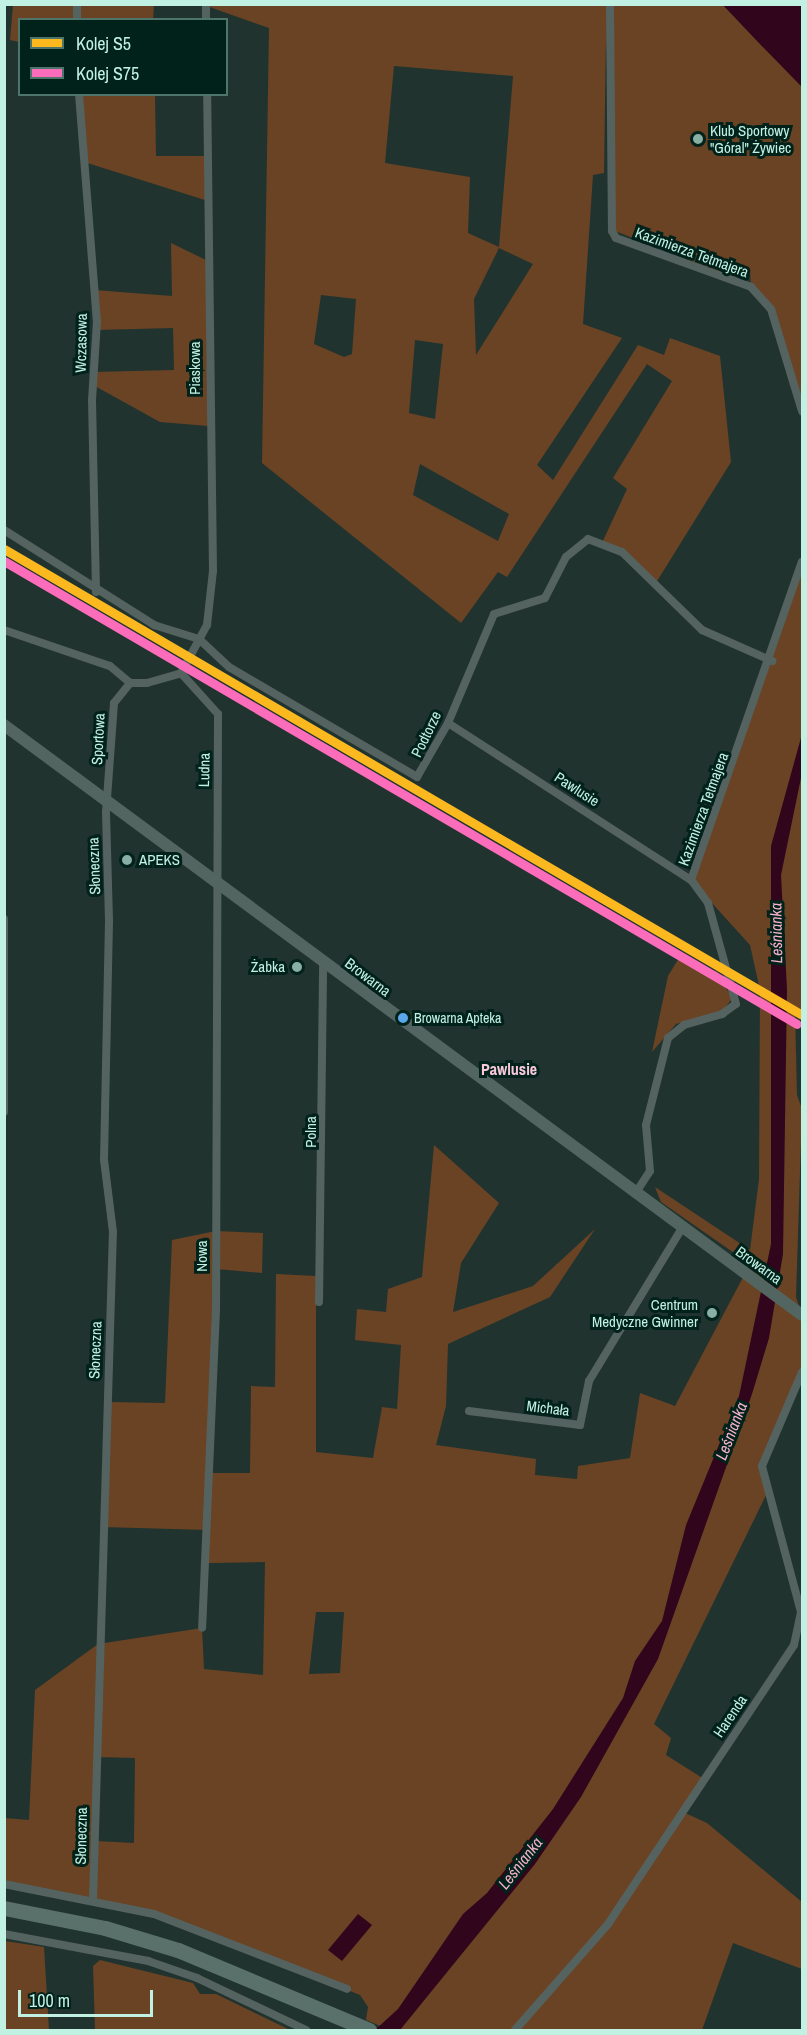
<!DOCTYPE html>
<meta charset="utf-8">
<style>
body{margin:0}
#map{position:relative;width:807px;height:2035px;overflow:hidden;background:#21332f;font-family:"Archivo Narrow",sans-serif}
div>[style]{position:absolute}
.green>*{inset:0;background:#6a4324}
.water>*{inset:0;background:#31051b}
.street>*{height:8px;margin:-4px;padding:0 4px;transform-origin:4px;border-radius:4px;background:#546360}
.secondary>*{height:12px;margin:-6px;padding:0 6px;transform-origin:6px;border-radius:6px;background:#536560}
.highway>*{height:15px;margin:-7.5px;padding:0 7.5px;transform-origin:7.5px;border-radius:7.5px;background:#5a716b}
.rail-1>*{height:9px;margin:-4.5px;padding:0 4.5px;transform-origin:4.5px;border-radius:4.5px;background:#fbb81f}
.rail-2>*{height:9px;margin:-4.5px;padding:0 4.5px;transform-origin:4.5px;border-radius:4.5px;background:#fb6dba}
.dots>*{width:16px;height:16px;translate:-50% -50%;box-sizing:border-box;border:3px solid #00221a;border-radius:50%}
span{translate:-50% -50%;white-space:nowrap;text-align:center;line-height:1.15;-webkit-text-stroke:6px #00221a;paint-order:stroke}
.bus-label{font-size:14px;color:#c1f1e3}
.left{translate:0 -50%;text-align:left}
.poi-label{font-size:15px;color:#c1f1e3}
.right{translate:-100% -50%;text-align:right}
.street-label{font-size:15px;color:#c1f1e3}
.water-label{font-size:16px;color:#f6b1ca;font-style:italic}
.neighbourhood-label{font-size:16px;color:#f9c8d9;font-weight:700}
.frame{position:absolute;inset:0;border:6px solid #c1f1e3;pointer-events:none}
.legend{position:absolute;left:18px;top:18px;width:210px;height:78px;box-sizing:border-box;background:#00221a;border:2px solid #4d756a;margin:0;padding:8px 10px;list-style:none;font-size:18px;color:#c1f1e3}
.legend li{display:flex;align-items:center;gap:12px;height:30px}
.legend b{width:30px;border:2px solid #4d756a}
.scale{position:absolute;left:18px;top:1990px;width:135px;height:27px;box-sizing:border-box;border:3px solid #c1f1e3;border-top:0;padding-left:8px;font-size:18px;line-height:21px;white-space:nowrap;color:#c1f1e3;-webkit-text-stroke:4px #00221a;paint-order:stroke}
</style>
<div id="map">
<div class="green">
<div style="clip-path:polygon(13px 5px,154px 5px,153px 19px,20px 20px,19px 42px,10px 40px)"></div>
<div style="clip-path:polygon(evenodd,204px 5px,723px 5px,802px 87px,802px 404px,771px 310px,751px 287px,750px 272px,735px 278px,615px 231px,606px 36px,604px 173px,593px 175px,583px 324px,622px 338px,537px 465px,553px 480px,638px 345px,664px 355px,670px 338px,720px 356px,731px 462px,654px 586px,622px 553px,602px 543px,627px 489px,613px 478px,672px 381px,647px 364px,507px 577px,498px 572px,461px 623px,262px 463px,269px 28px,204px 5px,394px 66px,513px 76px,499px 247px,468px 233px,470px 177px,385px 163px,394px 66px,204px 5px,499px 248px,533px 264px,476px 355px,474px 299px,499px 248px,204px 5px,321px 295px,356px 299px,352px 354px,344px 357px,314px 344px,321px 295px,204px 5px,415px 340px,443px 344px,435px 419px,409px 413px,415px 340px,204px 5px,420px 464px,509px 514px,498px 541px,413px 495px,420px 464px)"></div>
<div style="clip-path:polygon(79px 95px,155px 95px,156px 156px,207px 156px,208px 201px,81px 161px)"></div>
<div style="clip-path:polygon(171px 243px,208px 261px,208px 426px,160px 422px,93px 385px,94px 372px,174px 370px,173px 328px,96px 330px,94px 290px,172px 296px)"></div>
<div style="clip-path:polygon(evenodd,802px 562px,802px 1011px,795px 1011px,797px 1095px,802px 1109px,796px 1297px,802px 1315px,802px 1372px,762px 1466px,768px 1491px,654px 1724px,671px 1738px,666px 1755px,704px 1779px,683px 1812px,707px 1823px,802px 1902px,802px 1969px,733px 1943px,702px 2030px,390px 2030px,366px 2020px,368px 2007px,360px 1995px,154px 1914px,5px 1884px,4px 1818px,29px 1820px,35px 1690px,98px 1644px,202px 1628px,204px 1669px,263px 1675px,265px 1562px,207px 1563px,209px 1530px,102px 1527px,106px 1402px,165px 1403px,172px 1240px,216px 1231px,263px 1233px,262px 1273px,216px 1269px,212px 1473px,250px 1473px,251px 1386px,275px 1387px,276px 1274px,316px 1276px,316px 1452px,373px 1458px,382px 1407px,397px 1409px,401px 1345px,355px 1340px,357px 1309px,386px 1312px,388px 1289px,422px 1277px,434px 1145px,499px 1203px,461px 1263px,453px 1312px,533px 1286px,595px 1229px,550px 1297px,448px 1344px,446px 1406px,436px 1445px,536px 1459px,535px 1475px,577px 1479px,578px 1466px,630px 1458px,640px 1393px,675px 1406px,750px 1264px,661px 1202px,655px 1187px,750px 1250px,759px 1179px,760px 990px,750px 945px,691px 880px,802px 562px,316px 1612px,344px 1612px,340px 1673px,309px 1674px,316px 1612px,802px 562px,96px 1757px,135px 1758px,134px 1843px,95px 1841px,96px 1757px)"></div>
<div style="clip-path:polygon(679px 958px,718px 972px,732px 999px,722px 1011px,676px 1024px,652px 1052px,668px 976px)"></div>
<div style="clip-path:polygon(5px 1941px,44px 1947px,49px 2030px,5px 2030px)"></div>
<div style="clip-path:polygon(100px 1960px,193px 1983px,200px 1994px,216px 1994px,290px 2030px,95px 2030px,93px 1966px)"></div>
</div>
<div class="water">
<div style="clip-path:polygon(723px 5px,802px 5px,802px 87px,757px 41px)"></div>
<div style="clip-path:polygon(802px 734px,802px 773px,781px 875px,787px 989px,783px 1254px,769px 1338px,752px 1394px,658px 1659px,581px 1797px,535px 1864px,400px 2030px,375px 2030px,398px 2009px,463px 1914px,487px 1893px,553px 1809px,623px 1698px,635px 1661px,662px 1621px,686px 1525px,739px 1396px,771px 1244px,771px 846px)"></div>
<div style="clip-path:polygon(358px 1914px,372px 1925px,342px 1961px,328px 1950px)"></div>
</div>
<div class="street">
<div style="left:77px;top:4px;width:16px;rotate:90deg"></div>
<div style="left:206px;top:4px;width:16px;rotate:90deg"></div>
<div style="left:610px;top:4px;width:227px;rotate:89.5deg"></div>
<div style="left:612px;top:231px;width:8px;rotate:60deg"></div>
<div style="left:616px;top:238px;width:144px;rotate:19.9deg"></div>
<div style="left:751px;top:287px;width:30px;rotate:48deg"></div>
<div style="left:771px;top:309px;width:107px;rotate:73.1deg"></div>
<div style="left:79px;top:94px;width:228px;rotate:85.5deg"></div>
<div style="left:97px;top:321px;width:79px;rotate:93.6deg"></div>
<div style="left:92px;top:400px;width:192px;rotate:88.8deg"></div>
<div style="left:4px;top:530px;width:178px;rotate:32.3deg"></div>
<div style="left:154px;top:625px;width:47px;rotate:17.3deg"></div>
<div style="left:199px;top:639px;width:41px;rotate:43deg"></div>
<div style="left:229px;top:667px;width:218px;rotate:30.3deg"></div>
<div style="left:417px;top:777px;width:62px;rotate:-60.1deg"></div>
<div style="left:448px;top:723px;width:118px;rotate:-67.1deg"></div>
<div style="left:494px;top:614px;width:53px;rotate:-17.4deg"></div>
<div style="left:545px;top:598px;width:46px;rotate:-62.9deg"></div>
<div style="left:566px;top:557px;width:28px;rotate:-39deg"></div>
<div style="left:588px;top:539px;width:36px;rotate:21deg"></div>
<div style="left:622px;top:552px;width:112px;rotate:44.3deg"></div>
<div style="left:702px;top:630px;width:77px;rotate:23.9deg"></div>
<div style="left:4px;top:630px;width:112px;rotate:18.8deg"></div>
<div style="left:110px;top:666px;width:26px;rotate:40deg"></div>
<div style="left:130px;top:683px;width:17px"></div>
<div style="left:147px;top:683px;width:35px;rotate:-16deg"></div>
<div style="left:181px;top:673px;width:55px;rotate:-61.6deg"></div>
<div style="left:207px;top:625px;width:54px;rotate:-83.7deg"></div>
<div style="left:213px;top:571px;width:477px;rotate:-90.7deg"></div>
<div style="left:181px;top:673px;width:55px;rotate:47.9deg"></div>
<div style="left:218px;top:714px;width:596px;rotate:90.19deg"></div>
<div style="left:216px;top:1310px;width:318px;rotate:92.5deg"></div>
<div style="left:448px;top:723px;width:289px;rotate:32.9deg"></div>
<div style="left:4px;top:919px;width:193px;rotate:90deg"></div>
<div style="left:635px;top:1194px;width:27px;rotate:-57deg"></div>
<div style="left:650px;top:1171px;width:46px;rotate:-95deg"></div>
<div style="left:646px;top:1125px;width:90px;rotate:-75.8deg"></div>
<div style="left:668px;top:1038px;width:21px;rotate:-39deg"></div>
<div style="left:684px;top:1025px;width:40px;rotate:-16deg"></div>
<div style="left:722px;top:1014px;width:17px;rotate:-36deg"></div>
<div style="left:736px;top:1004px;width:105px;rotate:-105.5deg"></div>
<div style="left:708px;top:903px;width:29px;rotate:-126deg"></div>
<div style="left:691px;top:880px;width:337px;rotate:-70.8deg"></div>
<div style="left:319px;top:1302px;width:340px;rotate:-89.3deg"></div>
<div style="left:469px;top:1411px;width:112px;rotate:7.2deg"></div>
<div style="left:580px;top:1425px;width:45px;rotate:-78.4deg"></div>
<div style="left:589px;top:1381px;width:179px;rotate:-58.7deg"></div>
<div style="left:4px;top:1884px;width:153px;rotate:11.3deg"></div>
<div style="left:154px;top:1914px;width:207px;rotate:21.2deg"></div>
<div style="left:93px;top:1900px;width:668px;rotate:-88.29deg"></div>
<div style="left:113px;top:1232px;width:73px;rotate:-97.1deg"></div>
<div style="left:104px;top:1160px;width:240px;rotate:-88.8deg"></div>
<div style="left:109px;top:920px;width:108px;rotate:-91.6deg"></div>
<div style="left:106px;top:812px;width:109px;rotate:-85.8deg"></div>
<div style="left:114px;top:703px;width:26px;rotate:-51deg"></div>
<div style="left:4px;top:1934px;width:147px;rotate:10.6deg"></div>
<div style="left:148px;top:1961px;width:52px;rotate:19.1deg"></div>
<div style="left:197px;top:1978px;width:121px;rotate:25.5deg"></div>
<div style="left:515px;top:2030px;width:141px;rotate:-48.7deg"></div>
<div style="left:608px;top:1924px;width:335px;rotate:-56.3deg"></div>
<div style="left:794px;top:1645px;width:34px;rotate:-78deg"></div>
<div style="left:801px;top:1612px;width:151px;rotate:-105deg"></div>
<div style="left:762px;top:1466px;width:102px;rotate:-66.9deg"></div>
</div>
<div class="secondary">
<div style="left:4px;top:725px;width:992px;rotate:36.48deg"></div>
</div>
<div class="highway">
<div style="left:4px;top:1908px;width:103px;rotate:11.2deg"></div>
<div style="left:105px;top:1928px;width:76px;rotate:16.8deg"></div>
<div style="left:178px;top:1950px;width:207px;rotate:22.7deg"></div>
</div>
<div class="rail-1">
<div style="left:4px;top:549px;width:924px;rotate:30.28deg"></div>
</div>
<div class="rail-2">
<div style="left:4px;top:561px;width:918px;rotate:30.28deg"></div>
</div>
<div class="dots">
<div style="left:698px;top:139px;background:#89aea4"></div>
<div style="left:127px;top:860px;background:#89aea4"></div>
<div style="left:297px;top:967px;background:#89aea4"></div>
<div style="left:403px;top:1018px;background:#5aa8eb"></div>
<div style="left:712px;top:1313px;background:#89aea4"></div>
</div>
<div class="bus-label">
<span class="left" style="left:414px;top:1018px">Browarna Apteka</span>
</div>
<div class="poi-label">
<span class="left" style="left:710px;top:139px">Klub Sportowy<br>"Góral" Żywiec</span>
<span class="left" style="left:139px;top:860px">APEKS</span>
<span class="right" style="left:285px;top:967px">Żabka</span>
<span class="right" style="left:698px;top:1313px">Centrum<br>Medyczne Gwinner</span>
</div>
<div class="street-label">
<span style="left:692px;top:252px;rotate:20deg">Kazimierza Tetmajera</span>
<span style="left:81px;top:343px;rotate:-89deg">Wczasowa</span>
<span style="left:195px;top:368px;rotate:-90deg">Piaskowa</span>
<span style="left:426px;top:734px;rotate:-64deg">Podtorze</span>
<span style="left:98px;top:739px;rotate:-87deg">Sportowa</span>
<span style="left:204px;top:770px;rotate:-89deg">Ludna</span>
<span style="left:577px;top:789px;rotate:33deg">Pawlusie</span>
<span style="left:703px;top:809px;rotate:-70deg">Kazimierza Tetmajera</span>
<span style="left:94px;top:866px;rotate:-92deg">Słoneczna</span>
<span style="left:368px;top:977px;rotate:37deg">Browarna</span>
<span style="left:311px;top:1132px;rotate:-90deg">Polna</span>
<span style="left:202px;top:1256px;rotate:-90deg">Nowa</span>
<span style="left:759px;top:1265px;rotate:36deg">Browarna</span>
<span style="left:95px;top:1350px;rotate:-88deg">Słoneczna</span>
<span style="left:548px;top:1408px;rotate:7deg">Michała</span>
<span style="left:730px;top:1716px;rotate:-56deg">Harenda</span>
<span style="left:81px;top:1836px;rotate:-89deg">Słoneczna</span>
</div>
<div class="water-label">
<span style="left:776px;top:933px;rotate:-91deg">Leśnianka</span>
<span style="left:731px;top:1431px;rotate:-69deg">Leśnianka</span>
<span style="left:520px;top:1863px;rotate:-52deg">Leśnianka</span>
</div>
<div class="neighbourhood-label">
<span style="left:509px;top:1069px">Pawlusie</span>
</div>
<div class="frame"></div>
<ul class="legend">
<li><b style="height:8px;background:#fbb81f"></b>Kolej S5</li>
<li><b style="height:8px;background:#fb6dba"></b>Kolej S75</li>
</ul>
<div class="scale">100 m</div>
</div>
